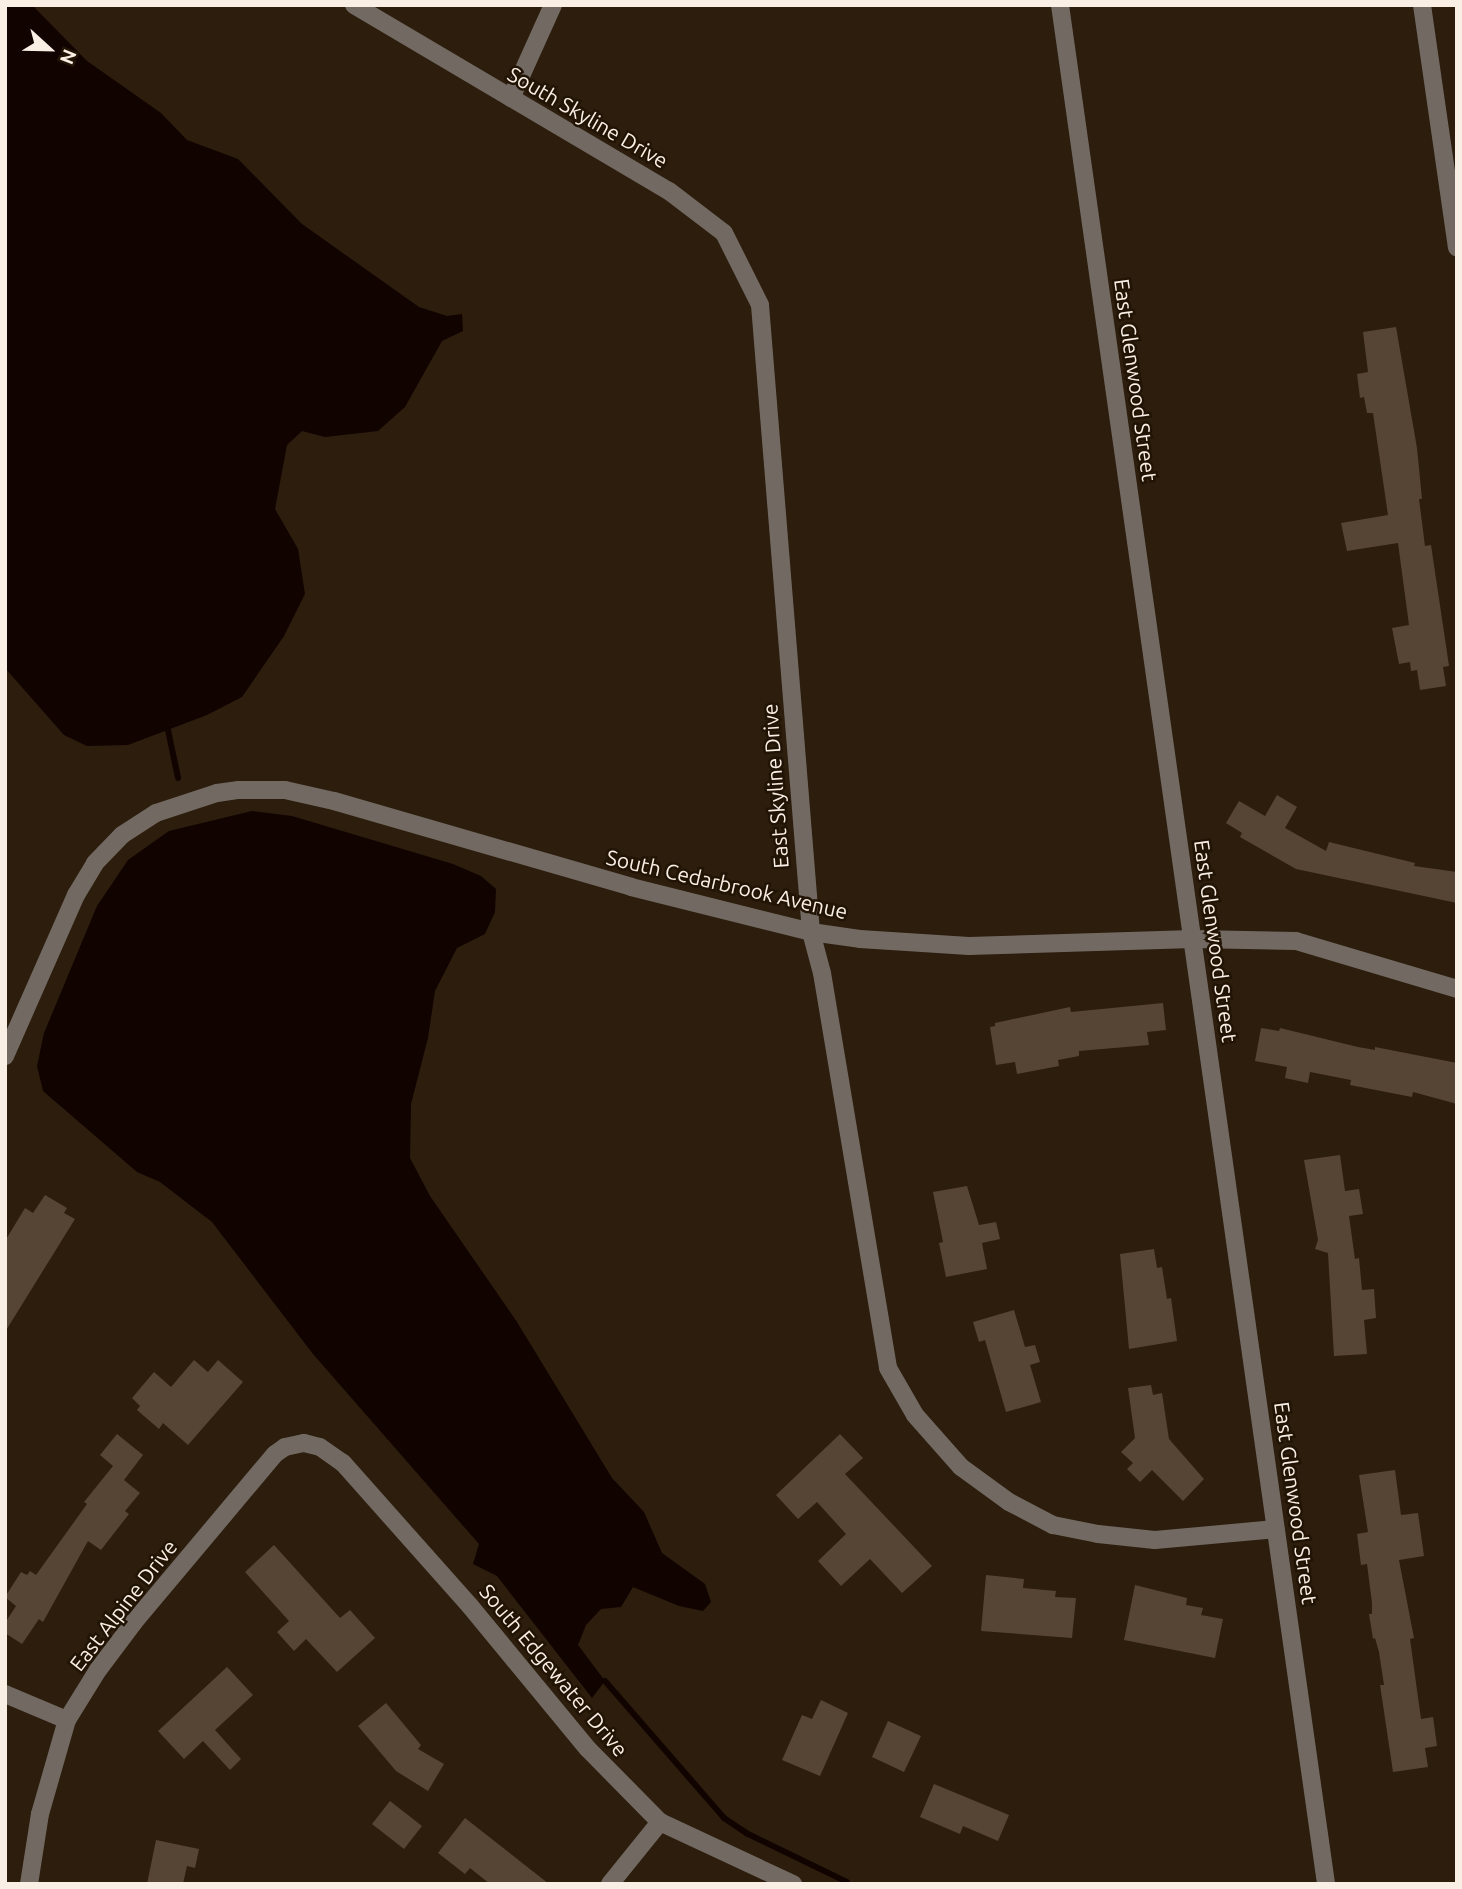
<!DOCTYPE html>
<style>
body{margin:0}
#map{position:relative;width:1462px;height:1889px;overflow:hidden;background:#2c1d0d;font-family:Ubuntu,sans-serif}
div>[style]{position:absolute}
.water>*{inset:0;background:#110300}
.stream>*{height:6px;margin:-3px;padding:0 3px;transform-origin:3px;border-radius:3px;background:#110300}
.building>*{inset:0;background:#564534}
.street>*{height:18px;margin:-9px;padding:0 9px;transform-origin:9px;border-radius:9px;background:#726a62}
span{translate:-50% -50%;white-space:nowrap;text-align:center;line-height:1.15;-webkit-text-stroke:5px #221405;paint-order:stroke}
.street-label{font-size:21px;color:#f9efe5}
.frame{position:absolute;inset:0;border:7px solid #f9efe5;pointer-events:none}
.north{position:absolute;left:14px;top:14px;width:70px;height:70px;-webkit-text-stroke:5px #221405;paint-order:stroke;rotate:112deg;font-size:19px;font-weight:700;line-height:28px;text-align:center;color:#f9efe5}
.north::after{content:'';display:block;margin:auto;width:24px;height:32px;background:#f9efe5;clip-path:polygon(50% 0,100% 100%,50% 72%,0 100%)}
</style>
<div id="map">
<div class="water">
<div style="clip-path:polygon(5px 5px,32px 5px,87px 61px,161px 113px,187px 140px,238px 159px,302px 224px,419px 307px,447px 316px,462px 314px,463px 331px,442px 341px,405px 407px,378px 431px,325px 437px,302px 431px,287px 445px,275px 509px,298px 549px,305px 594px,284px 636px,242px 697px,207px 715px,128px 745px,87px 746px,64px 735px,5px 668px)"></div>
<div style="clip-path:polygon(252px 811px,292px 816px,453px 864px,481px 876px,496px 889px,495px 912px,485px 934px,457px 948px,435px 991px,428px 1038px,411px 1104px,410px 1158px,430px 1196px,517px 1322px,612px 1478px,644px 1512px,662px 1553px,705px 1584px,711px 1602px,703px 1611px,679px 1606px,633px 1587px,621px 1607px,601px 1609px,586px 1625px,578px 1645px,605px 1681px,592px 1698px,497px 1576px,473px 1564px,479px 1544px,313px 1354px,212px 1222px,160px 1182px,137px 1172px,43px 1091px,37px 1066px,44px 1033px,97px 906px,128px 860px,169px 831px)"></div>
</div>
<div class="stream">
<div style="left:168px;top:730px;width:49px;rotate:78.2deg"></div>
<div style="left:605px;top:1681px;width:181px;rotate:49deg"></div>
<div style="left:724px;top:1818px;width:27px;rotate:34deg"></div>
<div style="left:746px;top:1833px;width:112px;rotate:25.9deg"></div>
</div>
<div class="building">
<div style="clip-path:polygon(1396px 327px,1417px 448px,1422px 499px,1419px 499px,1425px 546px,1431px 545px,1449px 666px,1443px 667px,1446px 686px,1420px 690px,1417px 670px,1411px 671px,1410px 662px,1399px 664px,1392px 628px,1409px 625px,1398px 543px,1347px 551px,1341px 523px,1388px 515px,1373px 413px,1367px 413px,1364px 397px,1360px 398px,1357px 374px,1368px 372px,1363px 332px)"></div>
<div style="clip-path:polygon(1277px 795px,1297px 807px,1285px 828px,1326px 851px,1329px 842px,1415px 863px,1414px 866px,1457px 872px,1457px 903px,1296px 869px,1240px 837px,1242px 833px,1226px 823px,1239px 801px,1265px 816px)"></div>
<div style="clip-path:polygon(1163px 1003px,1166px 1030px,1147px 1032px,1149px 1045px,1079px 1051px,1079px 1056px,1058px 1060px,1059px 1066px,1017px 1074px,1015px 1062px,996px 1065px,990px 1027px,995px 1026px,995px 1023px,1070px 1007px,1071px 1012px)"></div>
<div style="clip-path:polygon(1261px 1028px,1279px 1031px,1280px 1028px,1358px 1047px,1375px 1050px,1375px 1047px,1457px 1063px,1457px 1104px,1413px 1092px,1412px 1097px,1350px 1085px,1351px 1080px,1310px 1072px,1308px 1083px,1285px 1078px,1287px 1067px,1255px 1061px)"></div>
<div style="clip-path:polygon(1340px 1155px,1345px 1191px,1359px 1189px,1363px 1214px,1349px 1216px,1355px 1259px,1359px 1258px,1362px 1290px,1374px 1289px,1376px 1318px,1364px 1320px,1367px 1354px,1334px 1356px,1328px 1253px,1315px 1249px,1318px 1240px,1304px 1160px)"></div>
<div style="clip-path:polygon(967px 1186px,979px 1225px,996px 1222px,1000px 1239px,982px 1243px,987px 1269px,946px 1277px,939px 1243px,943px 1242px,933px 1192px)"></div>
<div style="clip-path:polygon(45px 1195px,67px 1208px,64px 1213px,75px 1219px,5px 1332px,5px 1241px,25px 1208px,33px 1213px)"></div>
<div style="clip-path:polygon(1154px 1249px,1157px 1268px,1162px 1267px,1167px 1299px,1171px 1298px,1177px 1341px,1129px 1349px,1120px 1254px)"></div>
<div style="clip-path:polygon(1014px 1310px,1025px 1347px,1035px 1345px,1040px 1362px,1030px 1365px,1041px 1402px,1006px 1412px,985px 1340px,979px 1342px,973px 1322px)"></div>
<div style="clip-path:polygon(194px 1360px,208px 1372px,218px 1360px,243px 1382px,188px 1445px,163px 1423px,159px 1429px,137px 1410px,140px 1406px,132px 1398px,154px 1372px,171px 1387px)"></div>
<div style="clip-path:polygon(1151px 1385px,1153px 1395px,1162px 1393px,1169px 1439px,1204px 1479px,1183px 1501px,1152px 1470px,1140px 1482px,1127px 1469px,1133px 1463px,1121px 1452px,1135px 1438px,1128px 1388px)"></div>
<div style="clip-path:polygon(117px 1434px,143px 1455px,124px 1480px,140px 1493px,125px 1511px,129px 1514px,101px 1550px,88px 1541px,43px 1622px,39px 1619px,22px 1644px,5px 1633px,5px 1623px,16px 1606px,5px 1597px,21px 1572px,27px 1575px,30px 1571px,36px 1575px,87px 1504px,84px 1502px,113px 1466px,100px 1455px)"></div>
<div style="clip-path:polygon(840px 1434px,863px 1458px,845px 1474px,932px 1566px,902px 1593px,870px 1559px,841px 1586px,818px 1561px,846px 1534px,817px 1502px,798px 1519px,776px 1495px)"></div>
<div style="clip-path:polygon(1395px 1470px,1401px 1515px,1418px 1513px,1424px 1556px,1399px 1560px,1414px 1638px,1410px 1639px,1421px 1719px,1433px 1717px,1437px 1746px,1425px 1748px,1428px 1767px,1393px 1772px,1380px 1685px,1384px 1685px,1379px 1652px,1375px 1638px,1373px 1639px,1369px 1614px,1372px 1614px,1372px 1603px,1367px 1564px,1361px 1565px,1357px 1534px,1368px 1532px,1359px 1475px)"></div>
<div style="clip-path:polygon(274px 1545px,340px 1618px,350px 1610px,375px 1638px,337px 1672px,306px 1639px,294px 1651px,277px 1632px,289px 1621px,245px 1572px)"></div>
<div style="clip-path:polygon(986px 1575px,1024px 1579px,1023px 1588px,1056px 1591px,1055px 1597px,1076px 1598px,1072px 1638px,981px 1631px)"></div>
<div style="clip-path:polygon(1135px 1585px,1187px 1598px,1186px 1605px,1203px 1608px,1201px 1615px,1223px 1619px,1215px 1658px,1124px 1640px)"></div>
<div style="clip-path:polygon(227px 1667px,253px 1695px,215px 1730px,241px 1759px,230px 1770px,203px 1741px,184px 1759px,158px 1731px)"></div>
<div style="clip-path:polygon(821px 1700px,848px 1713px,820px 1776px,782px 1760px,802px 1715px,812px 1719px)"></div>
<div style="clip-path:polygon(386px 1703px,421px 1745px,418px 1749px,444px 1764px,428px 1791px,396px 1771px,358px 1726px)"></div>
<div style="clip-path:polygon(888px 1721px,921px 1736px,904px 1772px,872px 1757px)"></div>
<div style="clip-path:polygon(934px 1784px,1009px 1815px,998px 1841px,963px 1826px,960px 1834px,920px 1817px)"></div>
<div style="clip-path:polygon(390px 1801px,422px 1826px,404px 1849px,372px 1824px)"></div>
<div style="clip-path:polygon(465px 1818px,549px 1884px,490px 1884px,470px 1868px,465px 1874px,438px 1853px)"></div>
<div style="clip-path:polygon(156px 1840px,199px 1849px,195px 1868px,187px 1866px,183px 1884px,147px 1884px)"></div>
</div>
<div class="street">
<div style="left:354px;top:5px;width:366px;rotate:30.6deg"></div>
<div style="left:669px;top:191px;width:69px;rotate:37.4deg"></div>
<div style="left:724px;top:233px;width:80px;rotate:63.4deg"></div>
<div style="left:760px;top:305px;width:629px;rotate:85.35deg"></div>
<div style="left:811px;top:932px;width:42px;rotate:75deg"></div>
<div style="left:822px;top:973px;width:400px;rotate:80.5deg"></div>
<div style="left:888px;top:1368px;width:54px;rotate:60.1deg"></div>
<div style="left:915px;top:1415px;width:69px;rotate:48.5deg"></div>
<div style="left:961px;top:1467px;width:59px;rotate:36.1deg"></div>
<div style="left:1009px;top:1502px;width:50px;rotate:27.6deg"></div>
<div style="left:1053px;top:1525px;width:46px;rotate:11.3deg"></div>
<div style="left:1098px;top:1534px;width:57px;rotate:6deg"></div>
<div style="left:1155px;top:1540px;width:121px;rotate:-5.2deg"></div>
<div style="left:1060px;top:5px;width:1898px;rotate:81.94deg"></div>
<div style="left:1422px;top:5px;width:245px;rotate:81.8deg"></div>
<div style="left:511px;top:98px;width:102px;rotate:-65.7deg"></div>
<div style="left:5px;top:1056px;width:176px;rotate:-66.2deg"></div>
<div style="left:76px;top:895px;width:37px;rotate:-59deg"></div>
<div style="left:95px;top:863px;width:39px;rotate:-46deg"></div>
<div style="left:122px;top:835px;width:40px;rotate:-32.9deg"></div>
<div style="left:156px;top:813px;width:64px;rotate:-18.2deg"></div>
<div style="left:217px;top:793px;width:22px;rotate:-8deg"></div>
<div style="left:239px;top:790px;width:46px"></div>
<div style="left:285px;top:790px;width:50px;rotate:12.7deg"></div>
<div style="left:334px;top:801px;width:309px;rotate:16.1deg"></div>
<div style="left:631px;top:887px;width:186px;rotate:14deg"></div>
<div style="left:811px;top:932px;width:49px;rotate:8.1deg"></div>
<div style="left:860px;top:939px;width:109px;rotate:3.7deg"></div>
<div style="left:969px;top:946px;width:224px;rotate:-1.8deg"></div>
<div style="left:1193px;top:939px;width:103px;rotate:1.1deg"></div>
<div style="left:1296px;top:941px;width:168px;rotate:16.6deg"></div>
<div style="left:5px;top:1694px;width:67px;rotate:22.8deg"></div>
<div style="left:29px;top:1884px;width:71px;rotate:-81.1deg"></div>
<div style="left:40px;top:1814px;width:98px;rotate:-74deg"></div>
<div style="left:67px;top:1720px;width:59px;rotate:-58.2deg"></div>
<div style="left:98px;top:1670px;width:60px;rotate:-53.1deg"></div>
<div style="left:134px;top:1622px;width:219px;rotate:-50deg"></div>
<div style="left:275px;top:1454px;width:12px;rotate:-35deg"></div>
<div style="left:285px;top:1447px;width:19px;rotate:-12deg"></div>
<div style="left:304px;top:1443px;width:16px;rotate:14deg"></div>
<div style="left:320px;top:1447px;width:28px;rotate:35deg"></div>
<div style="left:343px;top:1463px;width:191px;rotate:48.4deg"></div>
<div style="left:470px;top:1606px;width:185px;rotate:50.5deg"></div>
<div style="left:588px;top:1749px;width:103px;rotate:45.4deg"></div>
<div style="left:660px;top:1822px;width:147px;rotate:25deg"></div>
<div style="left:610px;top:1884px;width:80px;rotate:-51.1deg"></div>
</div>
<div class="street-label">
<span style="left:588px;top:117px;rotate:30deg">South Skyline Drive</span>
<span style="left:1136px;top:380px;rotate:82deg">East Glenwood Street</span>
<span style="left:775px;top:786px;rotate:-94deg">East Skyline Drive</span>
<span style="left:727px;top:884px;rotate:13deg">South Cedarbrook Avenue</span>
<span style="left:1216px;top:941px;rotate:82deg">East Glenwood Street</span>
<span style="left:1296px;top:1503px;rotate:82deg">East Glenwood Street</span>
<span style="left:123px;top:1605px;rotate:-52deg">East Alpine Drive</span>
<span style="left:554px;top:1670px;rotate:50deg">South Edgewater Drive</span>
</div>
<div class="frame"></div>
<div class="north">N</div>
</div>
